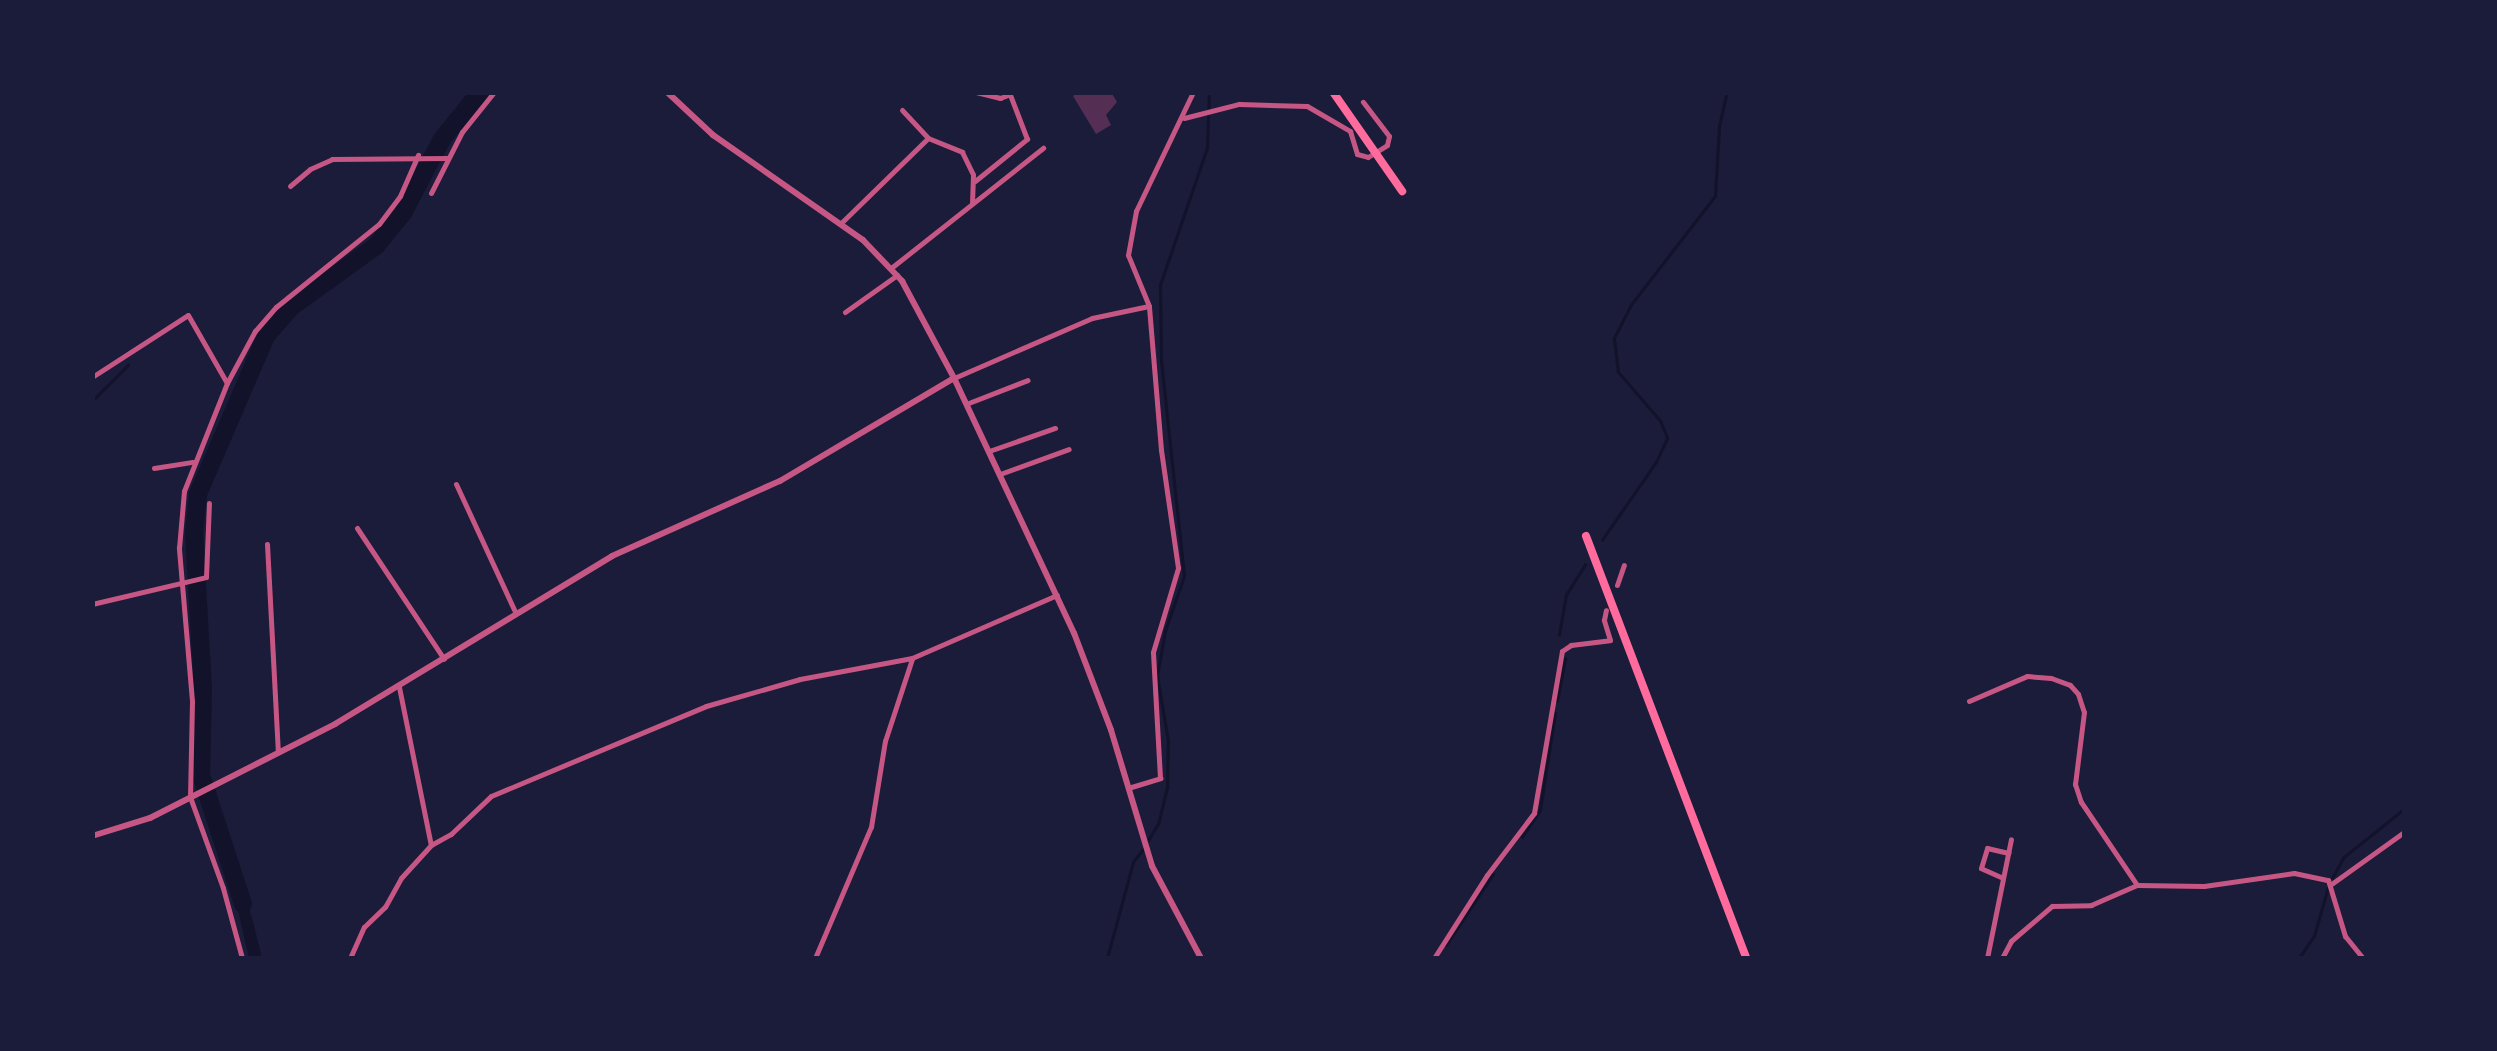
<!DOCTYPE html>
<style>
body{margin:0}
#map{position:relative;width:2497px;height:1051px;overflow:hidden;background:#1b1b3a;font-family:Poppins,sans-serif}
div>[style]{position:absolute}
.water>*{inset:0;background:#12122b}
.stream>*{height:2.5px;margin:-1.25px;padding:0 1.25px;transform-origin:1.25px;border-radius:1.25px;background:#12122b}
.river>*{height:18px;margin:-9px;padding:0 9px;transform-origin:9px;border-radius:9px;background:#12122b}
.building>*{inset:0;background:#542f53}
.minor>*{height:5px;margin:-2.5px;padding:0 2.5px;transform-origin:2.5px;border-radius:2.5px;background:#c65784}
.tertiary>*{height:6px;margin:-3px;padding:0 3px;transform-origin:3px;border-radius:3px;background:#c65784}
.trunk>*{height:8px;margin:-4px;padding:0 4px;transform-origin:4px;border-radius:4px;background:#ff6b9d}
span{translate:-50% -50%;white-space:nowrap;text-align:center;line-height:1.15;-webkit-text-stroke:8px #1b1b3a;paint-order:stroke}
.frame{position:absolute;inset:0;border:95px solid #1b1b3a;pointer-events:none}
</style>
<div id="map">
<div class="water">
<div style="clip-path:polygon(241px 880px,253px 922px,262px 958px,249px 958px,233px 889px)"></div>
</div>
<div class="stream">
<div style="left:92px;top:401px;width:51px;rotate:-45deg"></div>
<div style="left:1602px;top:540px;width:95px;rotate:-55.3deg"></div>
<div style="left:1656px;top:462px;width:26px;rotate:-65deg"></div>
<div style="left:1667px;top:438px;width:18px;rotate:-112deg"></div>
<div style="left:1660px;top:421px;width:65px;rotate:-130.6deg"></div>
<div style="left:1618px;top:372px;width:34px;rotate:-97deg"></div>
<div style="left:1614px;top:338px;width:36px;rotate:-63deg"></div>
<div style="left:1630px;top:306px;width:139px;rotate:-52.3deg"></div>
<div style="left:1715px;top:196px;width:70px;rotate:-86.7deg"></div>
<div style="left:1719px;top:126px;width:35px;rotate:-77deg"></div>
<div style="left:1559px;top:635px;width:41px;rotate:-80.1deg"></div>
<div style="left:1566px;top:595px;width:36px;rotate:-58deg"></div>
<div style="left:1557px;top:701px;width:43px;rotate:-79.2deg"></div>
<div style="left:1522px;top:837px;width:32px;rotate:-56deg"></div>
<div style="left:1540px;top:810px;width:98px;rotate:-81.2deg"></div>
<div style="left:1147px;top:842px;width:21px;rotate:-59deg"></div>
<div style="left:1158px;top:824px;width:38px;rotate:-76deg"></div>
<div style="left:1167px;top:787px;width:46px;rotate:-88.8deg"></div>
<div style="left:1168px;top:741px;width:66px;rotate:-99.6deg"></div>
<div style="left:1157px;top:676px;width:46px;rotate:-79.9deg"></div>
<div style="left:1165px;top:631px;width:58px;rotate:-70.9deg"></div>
<div style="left:1184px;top:576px;width:217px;rotate:-96.1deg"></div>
<div style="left:1161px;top:360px;width:75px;rotate:-90.8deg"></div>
<div style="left:1160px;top:285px;width:145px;rotate:-71.1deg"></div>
<div style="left:1207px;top:148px;width:56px;rotate:-88deg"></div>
<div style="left:2331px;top:880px;width:26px;rotate:-61deg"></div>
<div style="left:2344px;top:857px;width:77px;rotate:-38.7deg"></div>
<div style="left:1446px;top:945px;width:85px;rotate:-56.5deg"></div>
<div style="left:1107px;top:958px;width:99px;rotate:-74.8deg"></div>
<div style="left:1133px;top:862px;width:16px;rotate:-52deg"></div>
<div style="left:1438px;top:958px;width:1px;rotate:-45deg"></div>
<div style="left:2299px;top:958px;width:27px;rotate:-56deg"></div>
<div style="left:2314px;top:936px;width:51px;rotate:-74.1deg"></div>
</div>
<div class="river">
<div style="left:243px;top:904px;width:136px;rotate:-108deg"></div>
<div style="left:201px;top:775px;width:86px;rotate:-88.7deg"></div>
<div style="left:203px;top:689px;width:156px;rotate:-93.3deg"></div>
<div style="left:194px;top:533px;width:39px;rotate:-84deg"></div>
<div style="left:198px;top:494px;width:172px;rotate:-66.7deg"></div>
<div style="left:266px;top:336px;width:37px;rotate:-49deg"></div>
<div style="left:290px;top:308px;width:106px;rotate:-35.8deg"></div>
<div style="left:376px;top:246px;width:43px;rotate:-50.7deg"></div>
<div style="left:403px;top:213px;width:84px;rotate:-62.2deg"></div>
<div style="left:442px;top:139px;width:60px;rotate:-51deg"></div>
</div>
<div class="building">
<div style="clip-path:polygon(1079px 92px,1111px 92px,1117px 102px,1106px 115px,1111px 125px,1096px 134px,1073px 96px)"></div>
</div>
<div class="minor">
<div style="left:976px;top:92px;width:25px;rotate:14deg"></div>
<div style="left:1000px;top:98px;width:9px;rotate:-21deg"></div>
<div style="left:902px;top:110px;width:38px;rotate:47deg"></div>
<div style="left:928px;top:138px;width:37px;rotate:22deg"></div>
<div style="left:962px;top:152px;width:25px;rotate:64deg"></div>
<div style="left:973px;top:175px;width:27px;rotate:92deg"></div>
<div style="left:1184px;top:118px;width:57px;rotate:-14.3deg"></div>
<div style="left:1239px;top:104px;width:68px;rotate:1.7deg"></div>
<div style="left:1307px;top:106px;width:50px;rotate:30.2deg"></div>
<div style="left:1350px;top:131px;width:24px;rotate:73deg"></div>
<div style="left:1357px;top:154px;width:11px;rotate:15deg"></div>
<div style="left:1368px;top:157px;width:22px;rotate:-32deg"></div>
<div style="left:1387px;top:145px;width:9px;rotate:-77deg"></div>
<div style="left:1389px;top:136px;width:43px;rotate:-127.4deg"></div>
<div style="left:975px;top:181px;width:67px;rotate:-38.9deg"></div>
<div style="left:1027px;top:139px;width:50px;rotate:-111deg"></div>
<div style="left:290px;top:186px;width:26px;rotate:-40deg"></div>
<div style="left:310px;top:169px;width:24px;rotate:-24deg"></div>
<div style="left:332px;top:159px;width:116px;rotate:-0.5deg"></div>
<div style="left:431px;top:193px;width:68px;rotate:-63.1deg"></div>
<div style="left:462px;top:132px;width:51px;rotate:-51.3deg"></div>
<div style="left:840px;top:224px;width:122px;rotate:-44.3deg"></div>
<div style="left:891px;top:268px;width:194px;rotate:-38.3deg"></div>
<div style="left:845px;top:312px;width:64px;rotate:-35.4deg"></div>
<div style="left:92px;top:377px;width:114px;rotate:-32.9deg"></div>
<div style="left:188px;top:315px;width:78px;rotate:60.2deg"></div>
<div style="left:954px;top:378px;width:150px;rotate:-23.5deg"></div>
<div style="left:1092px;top:318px;width:58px;rotate:-11.9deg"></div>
<div style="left:966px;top:404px;width:66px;rotate:-21.2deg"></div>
<div style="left:989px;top:451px;width:70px;rotate:-19.2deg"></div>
<div style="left:154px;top:468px;width:39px;rotate:-9deg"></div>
<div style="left:1000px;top:474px;width:73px;rotate:-19.9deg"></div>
<div style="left:456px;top:484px;width:143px;rotate:65.2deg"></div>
<div style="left:357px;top:528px;width:157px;rotate:56.4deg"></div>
<div style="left:267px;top:544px;width:208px;rotate:87deg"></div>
<div style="left:1617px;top:585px;width:21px;rotate:-71deg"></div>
<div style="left:92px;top:604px;width:117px;rotate:-13.3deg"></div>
<div style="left:206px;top:577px;width:74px;rotate:-87.7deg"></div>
<div style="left:399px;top:687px;width:161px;rotate:78.6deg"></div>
<div style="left:1969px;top:701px;width:63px;rotate:-23.3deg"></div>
<div style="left:2027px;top:676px;width:24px;rotate:5deg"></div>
<div style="left:2051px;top:678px;width:20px;rotate:20deg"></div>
<div style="left:2070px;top:685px;width:12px;rotate:48deg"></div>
<div style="left:2078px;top:694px;width:19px;rotate:72deg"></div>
<div style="left:2084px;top:712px;width:73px;rotate:97.1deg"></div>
<div style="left:2075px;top:784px;width:19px;rotate:72deg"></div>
<div style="left:2081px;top:802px;width:100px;rotate:56deg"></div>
<div style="left:1128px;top:788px;width:34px;rotate:-17deg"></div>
<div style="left:1160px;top:778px;width:126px;rotate:-93.2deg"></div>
<div style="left:1153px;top:652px;width:88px;rotate:-73.4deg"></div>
<div style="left:1178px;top:568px;width:119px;rotate:-98.2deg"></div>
<div style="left:1161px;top:450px;width:144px;rotate:-94.8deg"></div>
<div style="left:1149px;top:306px;width:55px;rotate:-112.4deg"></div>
<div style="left:1128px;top:255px;width:45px;rotate:-79.7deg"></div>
<div style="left:1136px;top:211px;width:132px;rotate:-64.4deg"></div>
<div style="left:2003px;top:878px;width:24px;rotate:-156deg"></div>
<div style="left:1981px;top:868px;width:21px;rotate:-73deg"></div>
<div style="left:1987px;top:848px;width:22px;rotate:13deg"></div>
<div style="left:2330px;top:885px;width:91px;rotate:-35.6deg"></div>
<div style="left:242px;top:958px;width:73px;rotate:-105.2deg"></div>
<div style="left:223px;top:888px;width:97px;rotate:-109.9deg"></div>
<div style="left:190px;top:797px;width:96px;rotate:-88.8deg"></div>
<div style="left:192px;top:701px;width:154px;rotate:-94.9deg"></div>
<div style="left:179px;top:548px;width:57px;rotate:-85deg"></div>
<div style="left:184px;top:491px;width:116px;rotate:-68.3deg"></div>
<div style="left:227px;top:383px;width:59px;rotate:-61.7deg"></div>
<div style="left:255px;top:331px;width:32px;rotate:-49deg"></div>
<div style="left:276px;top:307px;width:132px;rotate:-38.9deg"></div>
<div style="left:379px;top:224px;width:35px;rotate:-53deg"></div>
<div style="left:400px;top:196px;width:45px;rotate:-66.3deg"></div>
<div style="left:350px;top:958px;width:34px;rotate:-66deg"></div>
<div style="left:364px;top:927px;width:29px;rotate:-44deg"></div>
<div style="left:385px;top:907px;width:33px;rotate:-61deg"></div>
<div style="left:401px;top:878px;width:45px;rotate:-47.7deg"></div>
<div style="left:431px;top:845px;width:23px;rotate:-29deg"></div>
<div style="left:451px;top:834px;width:55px;rotate:-43.5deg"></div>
<div style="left:491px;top:796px;width:233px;rotate:-22.7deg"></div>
<div style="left:706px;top:706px;width:98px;rotate:-16deg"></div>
<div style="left:800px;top:679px;width:114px;rotate:-10.6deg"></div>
<div style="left:912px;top:658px;width:158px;rotate:-23.5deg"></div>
<div style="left:815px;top:958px;width:142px;rotate:-66.9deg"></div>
<div style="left:871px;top:827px;width:87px;rotate:-80.8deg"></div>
<div style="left:885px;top:741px;width:86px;rotate:-71.8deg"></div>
<div style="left:1434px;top:958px;width:98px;rotate:-57.4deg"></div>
<div style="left:1487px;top:875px;width:78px;rotate:-52.8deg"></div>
<div style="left:1534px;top:813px;width:164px;rotate:-80.2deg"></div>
<div style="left:1562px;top:651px;width:11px;rotate:-34deg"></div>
<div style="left:1571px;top:645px;width:39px;rotate:-7deg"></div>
<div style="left:1610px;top:640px;width:21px;rotate:-107deg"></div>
<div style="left:1604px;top:620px;width:10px;rotate:-79deg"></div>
<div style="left:1987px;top:958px;width:121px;rotate:-78.6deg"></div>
<div style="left:2002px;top:958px;width:19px;rotate:-62deg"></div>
<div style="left:2011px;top:941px;width:54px;rotate:-40.5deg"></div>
<div style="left:2052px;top:906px;width:39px;rotate:-1deg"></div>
<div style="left:2091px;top:905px;width:50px;rotate:-23.5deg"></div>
<div style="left:2137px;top:885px;width:67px;rotate:0.9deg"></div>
<div style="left:2204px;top:886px;width:91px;rotate:-8.2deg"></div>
<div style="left:2294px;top:873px;width:35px;rotate:12deg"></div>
<div style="left:2328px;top:880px;width:59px;rotate:73.1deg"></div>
<div style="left:2345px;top:936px;width:28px;rotate:51deg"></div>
</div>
<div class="tertiary">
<div style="left:667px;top:92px;width:63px;rotate:43.1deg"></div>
<div style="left:713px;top:135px;width:183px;rotate:35deg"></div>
<div style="left:863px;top:240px;width:57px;rotate:46.4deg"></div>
<div style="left:902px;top:281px;width:110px;rotate:61.8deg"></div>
<div style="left:954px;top:378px;width:282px;rotate:64.8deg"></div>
<div style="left:1074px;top:633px;width:104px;rotate:69.1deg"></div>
<div style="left:1111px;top:730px;width:142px;rotate:73.2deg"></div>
<div style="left:1152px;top:866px;width:104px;rotate:62deg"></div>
<div style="left:92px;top:836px;width:61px;rotate:-17.2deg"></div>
<div style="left:150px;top:818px;width:208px;rotate:-26.9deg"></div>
<div style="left:335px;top:724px;width:324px;rotate:-31.2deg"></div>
<div style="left:612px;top:556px;width:184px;rotate:-24.1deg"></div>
<div style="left:780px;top:481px;width:202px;rotate:-30.6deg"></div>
</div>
<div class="trunk">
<div style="left:1333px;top:92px;width:121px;rotate:55.1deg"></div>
<div style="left:1586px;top:536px;width:451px;rotate:69.2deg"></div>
</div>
<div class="frame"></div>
</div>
